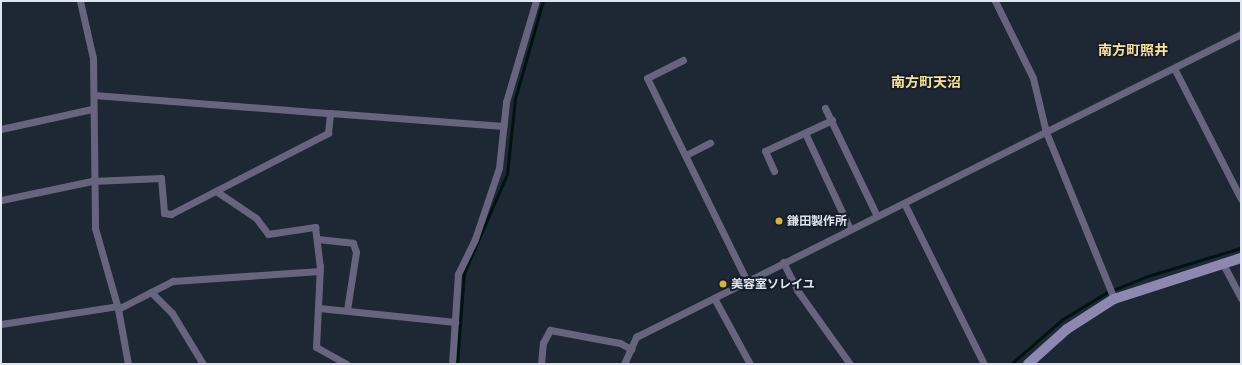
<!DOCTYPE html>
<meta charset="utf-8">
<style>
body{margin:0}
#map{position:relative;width:1242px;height:365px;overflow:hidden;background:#1e2734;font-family:Inter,"Noto Sans JP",sans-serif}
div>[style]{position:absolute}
.stream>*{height:2.5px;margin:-1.25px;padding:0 1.25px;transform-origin:1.25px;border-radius:1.25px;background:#001312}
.street>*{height:7px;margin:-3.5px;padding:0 3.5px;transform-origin:3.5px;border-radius:3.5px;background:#67657e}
.secondary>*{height:10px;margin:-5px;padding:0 5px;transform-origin:5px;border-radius:5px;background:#8c88af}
.dots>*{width:11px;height:11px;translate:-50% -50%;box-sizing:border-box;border:2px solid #151e2a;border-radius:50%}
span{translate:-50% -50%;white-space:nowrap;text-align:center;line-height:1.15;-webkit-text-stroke:4px #151e2a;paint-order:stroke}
.poi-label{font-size:12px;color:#dfe5ee;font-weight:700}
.left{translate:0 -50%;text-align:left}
.quarter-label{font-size:14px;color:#fae294;font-weight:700}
.frame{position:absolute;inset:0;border:2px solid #dfe5ee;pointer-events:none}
</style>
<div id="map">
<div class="stream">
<div style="left:457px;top:364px;width:91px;rotate:-85.6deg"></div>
<div style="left:464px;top:273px;width:108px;rotate:-66.5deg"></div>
<div style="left:507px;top:174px;width:75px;rotate:-83.9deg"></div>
<div style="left:515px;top:99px;width:102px;rotate:-74.1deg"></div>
<div style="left:1011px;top:364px;width:69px;rotate:-40.9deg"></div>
<div style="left:1063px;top:319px;width:50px;rotate:-31.2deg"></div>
<div style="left:1106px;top:293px;width:45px;rotate:-22deg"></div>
<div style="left:1148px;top:276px;width:97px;rotate:-16.8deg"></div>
</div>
<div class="street">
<div style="left:80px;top:1px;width:58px;rotate:77.2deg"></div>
<div style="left:93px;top:58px;width:170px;rotate:89.3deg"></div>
<div style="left:95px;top:228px;width:84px;rotate:74.1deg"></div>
<div style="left:118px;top:309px;width:56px;rotate:79.7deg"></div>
<div style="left:995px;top:1px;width:86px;rotate:63.7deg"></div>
<div style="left:1033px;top:78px;width:56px;rotate:76.5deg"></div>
<div style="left:1046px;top:132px;width:180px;rotate:67.8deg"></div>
<div style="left:683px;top:60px;width:40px;rotate:153.4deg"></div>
<div style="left:647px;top:78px;width:226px;rotate:63.8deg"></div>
<div style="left:1174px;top:68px;width:147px;rotate:62.9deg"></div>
<div style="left:94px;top:95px;width:237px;rotate:4.4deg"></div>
<div style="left:825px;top:108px;width:120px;rotate:64.3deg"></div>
<div style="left:1px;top:129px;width:93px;rotate:-12.4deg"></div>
<div style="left:805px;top:133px;width:106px;rotate:64.9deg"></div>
<div style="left:686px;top:155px;width:27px;rotate:-27deg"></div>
<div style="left:774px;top:171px;width:22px;rotate:-114deg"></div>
<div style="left:765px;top:151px;width:74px;rotate:-24.8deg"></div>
<div style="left:216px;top:191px;width:48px;rotate:34deg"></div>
<div style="left:256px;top:218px;width:20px;rotate:53deg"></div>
<div style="left:268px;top:234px;width:48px;rotate:-8.5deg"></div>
<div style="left:315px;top:227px;width:39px;rotate:83deg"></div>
<div style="left:320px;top:266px;width:81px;rotate:92.8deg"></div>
<div style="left:316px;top:347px;width:35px;rotate:29deg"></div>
<div style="left:1px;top:200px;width:93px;rotate:-11.8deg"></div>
<div style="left:92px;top:181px;width:69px;rotate:-2.5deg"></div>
<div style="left:161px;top:178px;width:35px;rotate:85deg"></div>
<div style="left:164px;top:213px;width:7px;rotate:8deg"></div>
<div style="left:171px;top:214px;width:177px;rotate:-27.3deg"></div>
<div style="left:328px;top:133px;width:20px;rotate:-84deg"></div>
<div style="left:330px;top:113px;width:174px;rotate:4.3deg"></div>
<div style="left:904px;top:203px;width:180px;rotate:63.6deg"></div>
<div style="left:317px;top:239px;width:36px;rotate:6deg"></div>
<div style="left:353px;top:243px;width:9px;rotate:72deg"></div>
<div style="left:356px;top:252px;width:59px;rotate:98.8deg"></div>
<div style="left:783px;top:262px;width:31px;rotate:63deg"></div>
<div style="left:797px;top:290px;width:91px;rotate:54.4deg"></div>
<div style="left:1222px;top:262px;width:41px;rotate:62.2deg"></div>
<div style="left:151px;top:292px;width:25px;rotate:-27deg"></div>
<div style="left:173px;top:281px;width:147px;rotate:-3.9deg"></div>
<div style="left:714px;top:298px;width:75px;rotate:61.4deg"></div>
<div style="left:319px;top:308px;width:137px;rotate:5.9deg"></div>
<div style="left:118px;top:309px;width:37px;rotate:-27deg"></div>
<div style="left:151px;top:292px;width:30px;rotate:45deg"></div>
<div style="left:172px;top:313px;width:60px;rotate:58.7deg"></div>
<div style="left:1px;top:324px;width:118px;rotate:-8.7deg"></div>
<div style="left:452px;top:364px;width:90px;rotate:-86.2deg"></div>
<div style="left:458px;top:274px;width:39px;rotate:-64deg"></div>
<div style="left:475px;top:239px;width:75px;rotate:-71.3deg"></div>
<div style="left:499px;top:168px;width:66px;rotate:-83.9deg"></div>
<div style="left:506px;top:102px;width:105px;rotate:-73.5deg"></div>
<div style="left:541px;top:364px;width:21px;rotate:-85deg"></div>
<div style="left:543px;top:343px;width:15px;rotate:-62deg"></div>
<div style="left:550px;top:330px;width:71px;rotate:10.5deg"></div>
<div style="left:620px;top:343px;width:13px;rotate:29deg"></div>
<div style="left:624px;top:364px;width:30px;rotate:-66deg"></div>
<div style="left:636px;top:337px;width:677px;rotate:-26.6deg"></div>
</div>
<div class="secondary">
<div style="left:1028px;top:364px;width:52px;rotate:-41.9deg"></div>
<div style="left:1067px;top:329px;width:56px;rotate:-32.6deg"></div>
<div style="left:1114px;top:299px;width:133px;rotate:-17.9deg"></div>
</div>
<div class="dots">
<div style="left:779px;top:221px;background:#d7b434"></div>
<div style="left:723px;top:284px;background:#d7b434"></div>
</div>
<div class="poi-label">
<span class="left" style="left:787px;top:221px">鎌田製作所</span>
<span class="left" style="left:731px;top:284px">美容室ソレイユ</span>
</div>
<div class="quarter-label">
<span style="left:1133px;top:50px">南方町照井</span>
<span style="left:926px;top:82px">南方町天沼</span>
</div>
<div class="frame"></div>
</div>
